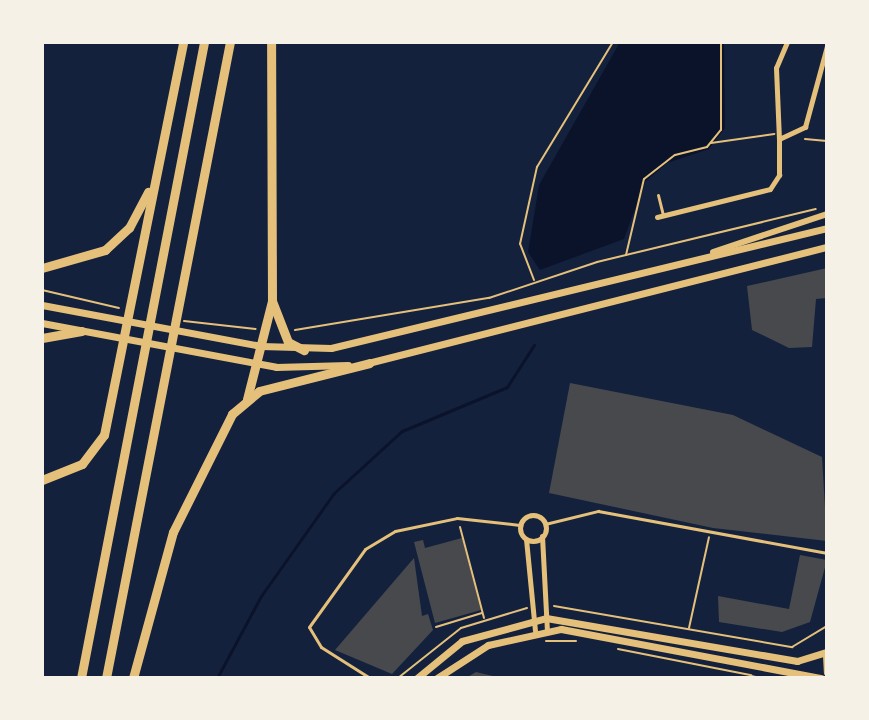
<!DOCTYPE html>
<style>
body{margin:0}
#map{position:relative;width:869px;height:720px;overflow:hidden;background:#14213d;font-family:Raleway,sans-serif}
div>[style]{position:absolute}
.water>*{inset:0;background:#0b132b}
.stream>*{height:3px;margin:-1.5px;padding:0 1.5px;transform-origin:1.5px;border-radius:1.5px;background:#0b132b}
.building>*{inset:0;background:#48494c}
.path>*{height:2px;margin:-1px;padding:0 1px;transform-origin:1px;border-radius:1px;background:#e5c07b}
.service>*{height:3px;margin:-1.5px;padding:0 1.5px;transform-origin:1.5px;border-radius:1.5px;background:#e5c07b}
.minor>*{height:5px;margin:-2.5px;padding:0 2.5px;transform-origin:2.5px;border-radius:2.5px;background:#e5c07b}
.minor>.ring{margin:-2.5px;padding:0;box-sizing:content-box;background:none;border:5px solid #e5c07b;border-radius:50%}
.tertiary>*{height:6px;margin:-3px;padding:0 3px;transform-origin:3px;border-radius:3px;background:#e5c07b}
.secondary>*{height:7px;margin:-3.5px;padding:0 3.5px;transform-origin:3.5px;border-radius:3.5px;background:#e5c07b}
.motorway>*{height:9px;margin:-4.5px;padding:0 4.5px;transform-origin:4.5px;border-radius:4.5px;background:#e5c07b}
span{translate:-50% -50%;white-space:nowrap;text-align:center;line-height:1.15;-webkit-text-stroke:7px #f6f1e7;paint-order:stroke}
.frame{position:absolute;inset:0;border:44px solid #f6f1e7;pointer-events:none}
</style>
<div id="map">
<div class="water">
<div style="clip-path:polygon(620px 42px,724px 42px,725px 128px,709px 149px,667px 163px,645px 182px,624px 239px,540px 270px,528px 252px,539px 185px)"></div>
</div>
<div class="stream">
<div style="left:217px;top:678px;width:93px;rotate:-61.8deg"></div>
<div style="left:261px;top:596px;width:126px;rotate:-54.7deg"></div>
<div style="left:334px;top:493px;width:92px;rotate:-42.4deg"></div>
<div style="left:402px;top:431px;width:114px;rotate:-22.7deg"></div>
<div style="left:507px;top:387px;width:50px;rotate:-57.3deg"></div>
</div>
<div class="building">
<div style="clip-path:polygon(827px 268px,827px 298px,816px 299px,812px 347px,789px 348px,752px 330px,747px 286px)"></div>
<div style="clip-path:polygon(570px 383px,733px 415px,822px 457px,827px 541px,713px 528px,549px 493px)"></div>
<div style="clip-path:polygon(462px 538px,481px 610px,435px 623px,414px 542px,423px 540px,425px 548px)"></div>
<div style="clip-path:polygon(800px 555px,827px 560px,810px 622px,782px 632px,719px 622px,718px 596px,789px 609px)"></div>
<div style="clip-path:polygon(414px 558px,422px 616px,428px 614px,433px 630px,392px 674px,335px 650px)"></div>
<div style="clip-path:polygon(476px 672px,497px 677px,497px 678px,466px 678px)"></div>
</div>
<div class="path">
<div style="left:805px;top:139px;width:22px;rotate:5deg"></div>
<div style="left:711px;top:143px;width:64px;rotate:-8.1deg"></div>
<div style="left:626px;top:255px;width:78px;rotate:-76.7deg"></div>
<div style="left:644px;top:179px;width:39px;rotate:-38deg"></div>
<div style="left:675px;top:155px;width:33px;rotate:-14deg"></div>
<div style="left:707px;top:147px;width:22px;rotate:-51deg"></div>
<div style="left:721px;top:130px;width:88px;rotate:-90deg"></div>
<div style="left:534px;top:280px;width:39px;rotate:-111deg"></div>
<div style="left:520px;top:244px;width:79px;rotate:-77.6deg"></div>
<div style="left:537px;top:167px;width:146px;rotate:-58.7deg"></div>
<div style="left:42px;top:290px;width:79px;rotate:13.2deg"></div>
<div style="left:184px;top:321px;width:72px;rotate:6.3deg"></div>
<div style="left:295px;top:330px;width:197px;rotate:-9.4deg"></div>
<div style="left:489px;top:298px;width:114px;rotate:-18.4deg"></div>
<div style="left:597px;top:262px;width:225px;rotate:-13.6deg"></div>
<div style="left:460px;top:527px;width:94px;rotate:75.2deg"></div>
<div style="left:554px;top:606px;width:242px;rotate:9.8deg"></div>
<div style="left:792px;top:647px;width:41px;rotate:-31deg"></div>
<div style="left:436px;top:627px;width:48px;rotate:-16.9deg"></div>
<div style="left:689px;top:628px;width:93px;rotate:-77.6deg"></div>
<div style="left:546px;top:641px;width:30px"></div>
<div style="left:618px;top:649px;width:136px;rotate:11.1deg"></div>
<div style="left:751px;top:676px;width:10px;rotate:11deg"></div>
<div style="left:398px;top:678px;width:80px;rotate:-38.4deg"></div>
<div style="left:461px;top:628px;width:69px;rotate:-16.9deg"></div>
</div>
<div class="service">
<div style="left:658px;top:195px;width:21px;rotate:76deg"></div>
<div style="left:545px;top:524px;width:55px;rotate:-13.8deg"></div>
<div style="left:598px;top:511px;width:233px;rotate:10.4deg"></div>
<div style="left:370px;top:678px;width:58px;rotate:-147.7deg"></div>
<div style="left:321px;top:647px;width:23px;rotate:-121deg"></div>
<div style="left:309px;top:627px;width:96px;rotate:-54.3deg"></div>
<div style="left:365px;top:549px;width:35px;rotate:-31deg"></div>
<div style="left:395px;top:531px;width:63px;rotate:-11.8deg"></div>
<div style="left:457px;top:518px;width:63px;rotate:6.3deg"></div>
</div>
<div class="minor">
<div style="left:787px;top:42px;width:28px;rotate:113deg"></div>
<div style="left:776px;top:68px;width:71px;rotate:87.6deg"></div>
<div style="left:779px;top:139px;width:29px;rotate:-25deg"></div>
<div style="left:805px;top:127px;width:84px;rotate:-74.8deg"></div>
<div style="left:657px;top:217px;width:116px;rotate:-13.9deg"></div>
<div style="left:770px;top:189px;width:17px;rotate:-57deg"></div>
<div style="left:779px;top:175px;width:36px;rotate:-90deg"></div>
<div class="ring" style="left:520px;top:515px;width:21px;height:21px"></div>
<div style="left:542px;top:536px;width:94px;rotate:87deg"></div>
<div style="left:526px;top:539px;width:92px;rotate:84.4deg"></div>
</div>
<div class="tertiary">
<div style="left:713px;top:252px;width:120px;rotate:-18.4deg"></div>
</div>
<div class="secondary">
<div style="left:42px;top:305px;width:223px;rotate:10.6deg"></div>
<div style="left:261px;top:346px;width:70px;rotate:1.6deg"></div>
<div style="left:331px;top:348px;width:510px;rotate:-13.6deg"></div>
<div style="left:42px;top:323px;width:238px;rotate:10.6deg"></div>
<div style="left:276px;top:367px;width:72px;rotate:-1.6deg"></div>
<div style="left:368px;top:363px;width:473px;rotate:-14.2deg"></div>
<div style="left:826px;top:655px;width:17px;rotate:87deg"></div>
<div style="left:417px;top:678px;width:58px;rotate:-39.4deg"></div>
<div style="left:462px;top:641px;width:87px;rotate:-15.3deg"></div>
<div style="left:546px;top:618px;width:255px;rotate:9.7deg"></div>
<div style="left:797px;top:661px;width:31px;rotate:-17deg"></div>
<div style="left:437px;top:678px;width:61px;rotate:-32.9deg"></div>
<div style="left:488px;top:645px;width:75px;rotate:-12.4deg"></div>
<div style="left:561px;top:629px;width:265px;rotate:10.7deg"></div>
</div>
<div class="motorway">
<div style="left:42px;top:268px;width:66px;rotate:-15.9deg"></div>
<div style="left:105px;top:250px;width:33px;rotate:-43deg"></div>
<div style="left:129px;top:228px;width:41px;rotate:-62.2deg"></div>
<div style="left:272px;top:301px;width:44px;rotate:68.7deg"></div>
<div style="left:288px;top:342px;width:18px;rotate:27deg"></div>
<div style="left:42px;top:338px;width:40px;rotate:-10deg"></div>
<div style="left:247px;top:399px;width:101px;rotate:-75.7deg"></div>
<div style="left:272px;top:301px;width:259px;rotate:-90.2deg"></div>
<div style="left:42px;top:480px;width:43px;rotate:-21.8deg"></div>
<div style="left:82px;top:464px;width:36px;rotate:-53deg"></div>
<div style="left:104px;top:435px;width:401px;rotate:-78.6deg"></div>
<div style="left:81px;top:678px;width:648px;rotate:-79.05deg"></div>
<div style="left:106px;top:678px;width:648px;rotate:-78.97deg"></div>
<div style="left:133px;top:678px;width:151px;rotate:-74.7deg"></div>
<div style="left:173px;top:532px;width:132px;rotate:-63.4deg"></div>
<div style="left:232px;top:414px;width:35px;rotate:-40deg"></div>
<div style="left:259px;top:391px;width:114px;rotate:-14.2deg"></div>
</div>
<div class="frame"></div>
</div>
